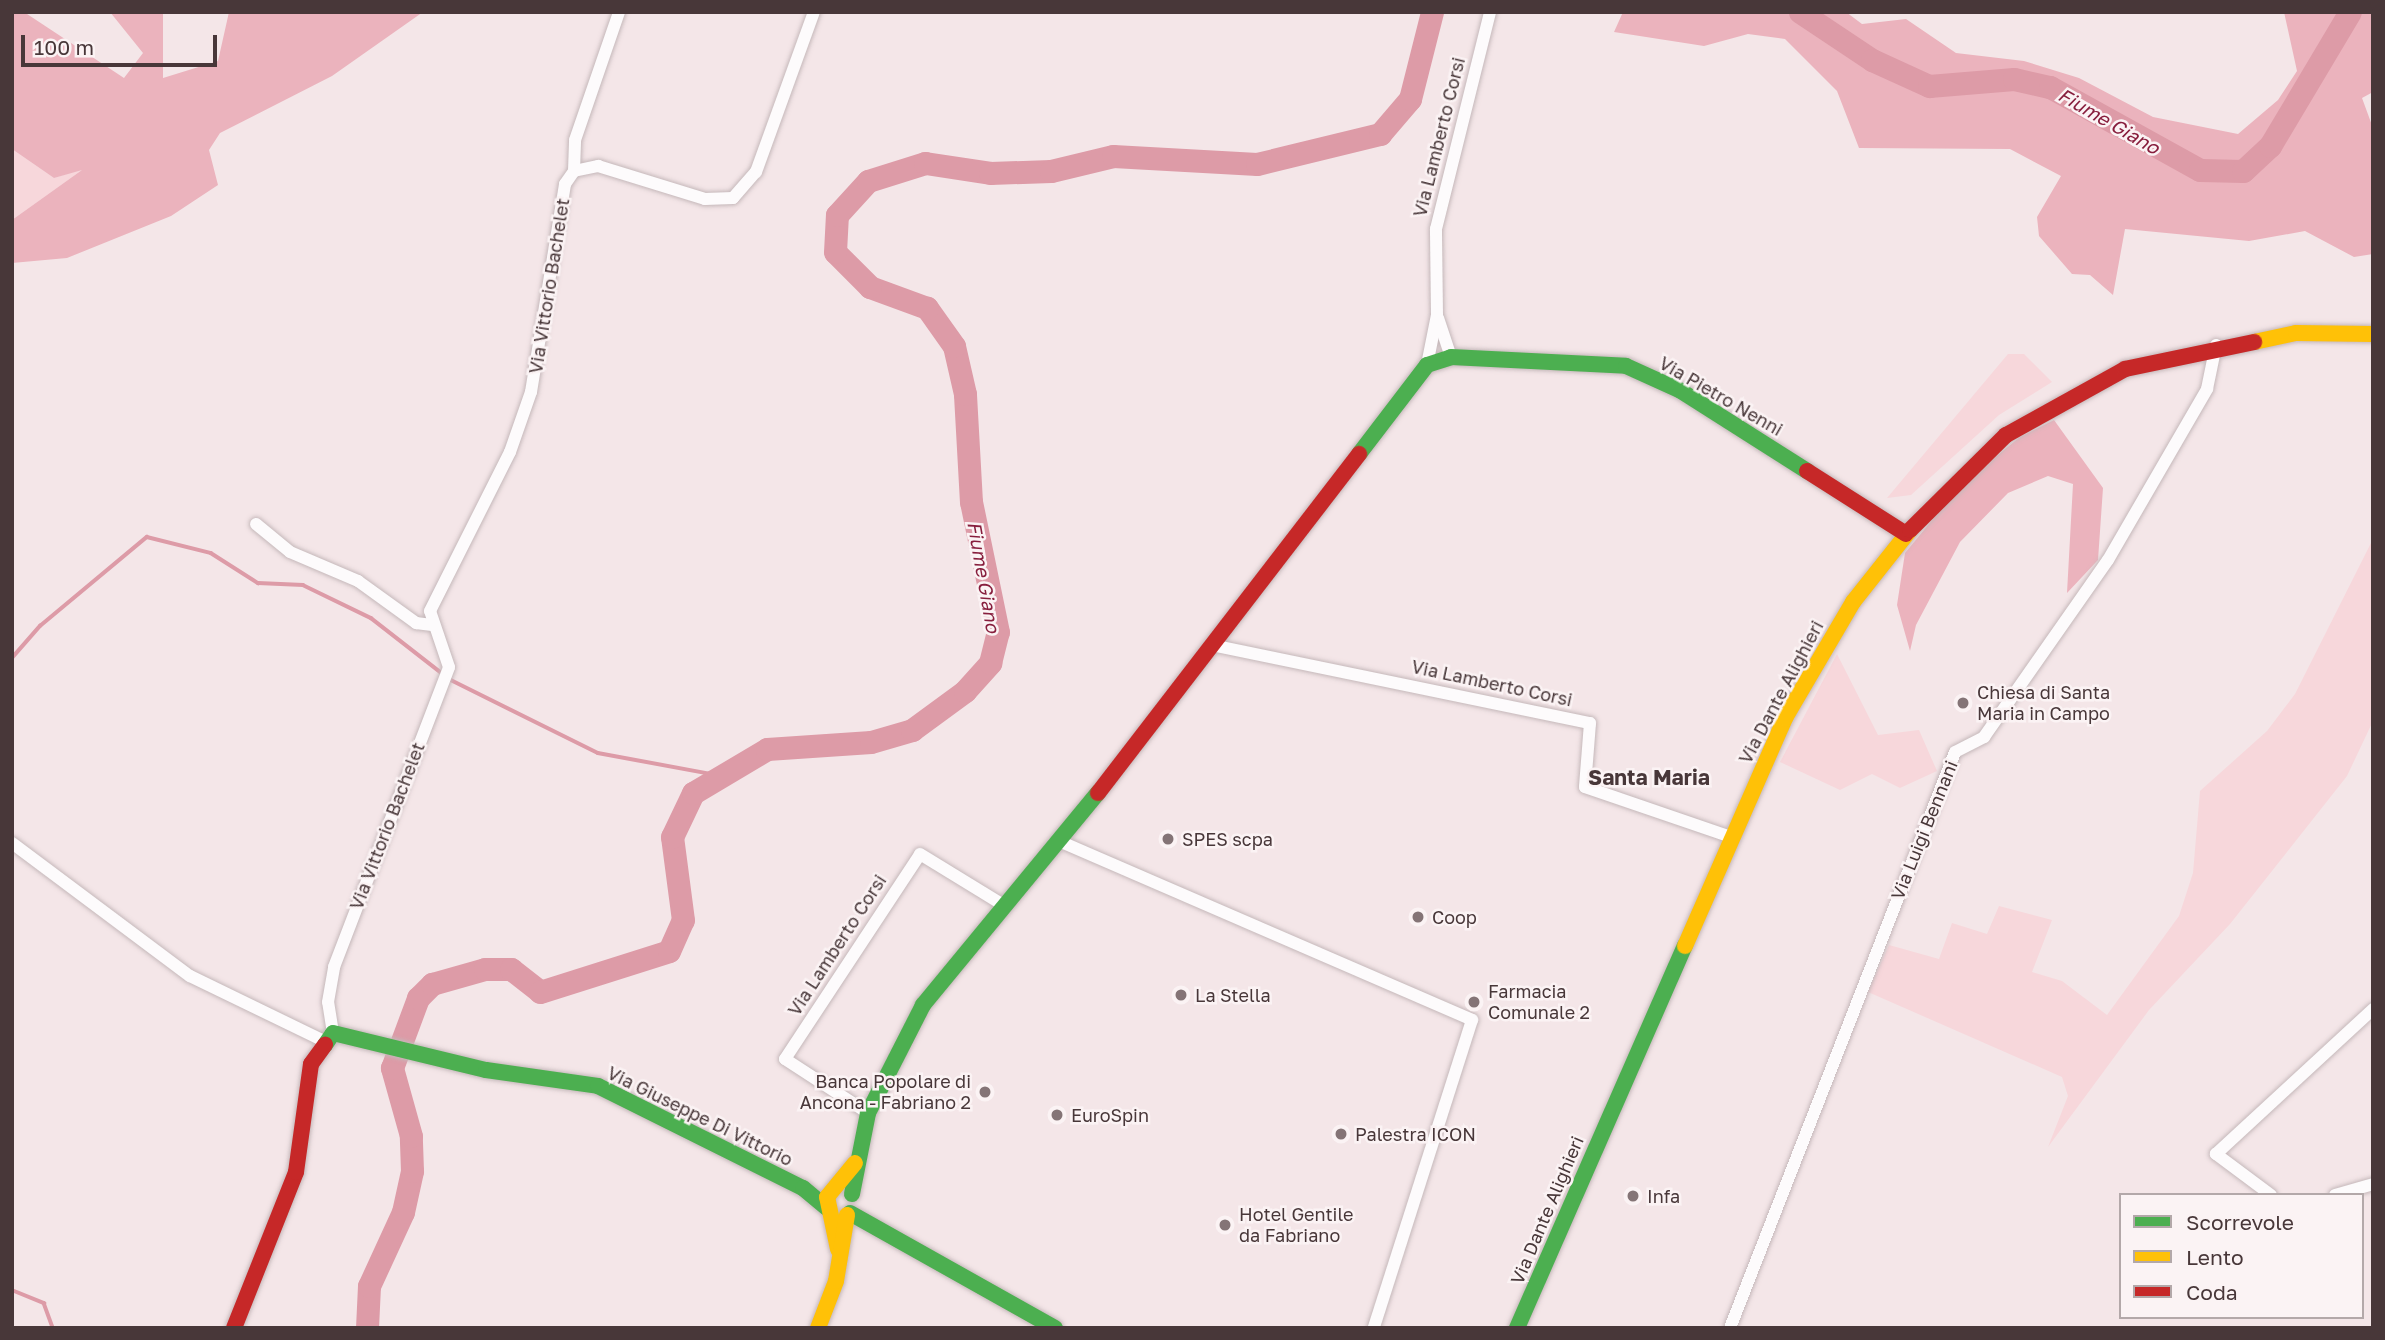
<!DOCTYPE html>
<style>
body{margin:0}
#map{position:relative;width:2385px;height:1340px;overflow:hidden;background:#f4e6e8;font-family:"Golos Text",sans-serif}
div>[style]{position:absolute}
.green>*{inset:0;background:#f7d7db}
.forest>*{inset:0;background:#ebb3bd}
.stream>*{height:3.5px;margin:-1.75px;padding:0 1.75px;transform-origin:1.75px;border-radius:1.75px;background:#dd9ba7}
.river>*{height:23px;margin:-11.5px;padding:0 11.5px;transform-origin:11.5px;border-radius:11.5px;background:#dd9ba7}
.roads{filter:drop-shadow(0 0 2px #c5b8ba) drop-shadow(0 0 2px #c5b8ba)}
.street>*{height:12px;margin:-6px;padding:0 6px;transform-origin:6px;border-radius:6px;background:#fdfbfc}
.fast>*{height:16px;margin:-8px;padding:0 8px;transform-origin:8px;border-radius:8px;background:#4caf50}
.slow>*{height:16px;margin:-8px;padding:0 8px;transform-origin:8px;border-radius:8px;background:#ffc107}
.jam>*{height:16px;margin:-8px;padding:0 8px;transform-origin:8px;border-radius:8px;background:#c62828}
.dots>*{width:19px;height:19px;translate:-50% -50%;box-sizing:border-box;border:4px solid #fbf3f4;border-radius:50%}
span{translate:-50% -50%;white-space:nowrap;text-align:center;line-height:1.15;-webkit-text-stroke:5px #fbf3f4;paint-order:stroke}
.street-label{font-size:18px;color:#483739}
.poi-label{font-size:18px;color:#483739}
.left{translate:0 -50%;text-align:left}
.right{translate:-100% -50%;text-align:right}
.water-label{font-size:19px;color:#871e3d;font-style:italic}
.quarter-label{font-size:21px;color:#483739;font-weight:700}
.frame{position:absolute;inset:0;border:14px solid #483739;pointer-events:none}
.legend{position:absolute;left:2119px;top:1193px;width:245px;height:126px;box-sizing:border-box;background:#fbf3f4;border:2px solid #b3a8a9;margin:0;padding:9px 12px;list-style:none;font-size:21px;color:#483739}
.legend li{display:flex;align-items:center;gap:14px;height:35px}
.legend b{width:35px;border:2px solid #b3a8a9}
.scale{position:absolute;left:21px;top:35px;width:196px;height:32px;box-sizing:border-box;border:4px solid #483739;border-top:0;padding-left:9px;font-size:21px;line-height:24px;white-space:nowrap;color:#483739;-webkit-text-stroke:5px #fbf3f4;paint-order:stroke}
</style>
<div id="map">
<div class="green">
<div style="clip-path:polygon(12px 149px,54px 178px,85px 168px,12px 220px)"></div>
<div style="clip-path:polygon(2008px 354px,2024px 354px,2052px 382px,1999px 415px,1911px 495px,1887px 498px)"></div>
<div style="clip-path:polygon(2373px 539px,2373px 721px,2347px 776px,2230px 924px,2149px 1010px,2048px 1147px,2068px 1096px,2062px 1077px,1868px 992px,1889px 945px,1939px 959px,1952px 923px,1987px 934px,1999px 906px,2052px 920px,2032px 972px,2062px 981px,2107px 1015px,2179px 916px,2193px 873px,2200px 791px,2267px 731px,2295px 694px)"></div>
<div style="clip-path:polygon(1837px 654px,1878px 735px,1919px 730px,1937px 771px,1900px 788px,1872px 774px,1840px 790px,1780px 762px)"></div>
</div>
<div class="forest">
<div style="clip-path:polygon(12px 12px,24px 12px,124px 78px,143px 53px,110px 12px,163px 12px,163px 78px,218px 61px,229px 12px,423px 12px,332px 76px,220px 133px,209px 150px,218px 185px,171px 216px,67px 258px,12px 263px,12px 220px,82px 170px,54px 178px,12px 149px)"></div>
<div style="clip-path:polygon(1623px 12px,1846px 12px,1862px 24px,1906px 19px,1956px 53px,2024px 61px,2079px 78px,2153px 117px,2238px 134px,2278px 100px,2297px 71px,2284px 12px,2373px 12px,2373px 92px,2362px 98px,2373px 128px,2373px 254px,2354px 257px,2305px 231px,2249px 241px,2125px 229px,2113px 295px,2090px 275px,2072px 274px,2039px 236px,2037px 217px,2061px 176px,2010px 149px,1859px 148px,1837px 91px,1785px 39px,1748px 34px,1704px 46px,1614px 32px)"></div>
<div style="clip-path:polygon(2054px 420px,2103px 488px,2098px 560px,2067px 593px,2073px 484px,2048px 476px,2008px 493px,1960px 542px,1916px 625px,1910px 651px,1897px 605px,1905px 553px,1961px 485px,2020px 437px)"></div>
</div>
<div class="stream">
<div style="left:12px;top:658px;width:43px;rotate:-48.8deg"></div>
<div style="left:40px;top:626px;width:139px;rotate:-39.8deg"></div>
<div style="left:147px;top:537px;width:66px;rotate:14deg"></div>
<div style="left:211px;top:553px;width:56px;rotate:32.6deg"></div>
<div style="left:258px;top:583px;width:45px;rotate:2.5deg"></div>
<div style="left:303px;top:585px;width:76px;rotate:25.9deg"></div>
<div style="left:371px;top:618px;width:91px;rotate:37.9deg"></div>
<div style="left:449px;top:679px;width:166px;rotate:26.4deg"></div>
<div style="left:598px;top:753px;width:121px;rotate:10.5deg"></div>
<div style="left:12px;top:1290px;width:35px;rotate:22deg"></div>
<div style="left:44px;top:1303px;width:27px;rotate:70deg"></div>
</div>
<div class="river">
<div style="left:1800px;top:12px;width:87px;rotate:33.7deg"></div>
<div style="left:1872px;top:60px;width:63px;rotate:24.5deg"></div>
<div style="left:1929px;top:86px;width:85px;rotate:-4.7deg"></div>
<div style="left:2014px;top:79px;width:37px;rotate:13deg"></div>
<div style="left:2050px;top:87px;width:171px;rotate:29deg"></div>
<div style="left:2200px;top:170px;width:43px;rotate:1.3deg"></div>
<div style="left:2243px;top:171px;width:37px;rotate:-43deg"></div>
<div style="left:2270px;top:146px;width:156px;rotate:-59.2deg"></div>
<div style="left:367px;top:1328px;width:42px;rotate:-87.3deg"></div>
<div style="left:369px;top:1286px;width:81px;rotate:-65.3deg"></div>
<div style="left:403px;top:1212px;width:42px;rotate:-77.6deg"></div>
<div style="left:412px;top:1171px;width:35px;rotate:-92deg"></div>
<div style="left:411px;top:1136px;width:71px;rotate:-105.6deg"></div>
<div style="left:392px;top:1068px;width:75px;rotate:-69.6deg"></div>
<div style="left:418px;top:998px;width:20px;rotate:-45deg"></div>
<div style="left:432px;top:984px;width:55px;rotate:-15.8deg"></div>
<div style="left:485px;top:969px;width:26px"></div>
<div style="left:511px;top:969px;width:37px;rotate:38deg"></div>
<div style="left:540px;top:992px;width:135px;rotate:-17.6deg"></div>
<div style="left:669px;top:951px;width:34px;rotate:-66deg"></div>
<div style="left:683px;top:920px;width:84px;rotate:-97.5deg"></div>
<div style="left:672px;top:837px;width:49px;rotate:-64.5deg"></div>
<div style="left:693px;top:793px;width:86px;rotate:-30.7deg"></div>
<div style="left:767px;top:749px;width:104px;rotate:-3.9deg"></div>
<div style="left:871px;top:742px;width:43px;rotate:-16.3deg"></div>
<div style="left:912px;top:730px;width:66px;rotate:-36.3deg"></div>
<div style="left:965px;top:691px;width:38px;rotate:-48deg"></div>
<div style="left:990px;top:663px;width:32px;rotate:-76deg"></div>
<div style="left:998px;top:632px;width:133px;rotate:-101.7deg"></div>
<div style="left:971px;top:502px;width:108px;rotate:-93.2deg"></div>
<div style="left:965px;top:394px;width:49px;rotate:-102.9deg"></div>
<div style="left:954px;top:346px;width:47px;rotate:-125.4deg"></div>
<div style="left:927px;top:308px;width:61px;rotate:-159.8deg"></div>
<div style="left:870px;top:287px;width:49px;rotate:-135deg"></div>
<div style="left:835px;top:252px;width:37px;rotate:-87deg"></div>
<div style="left:837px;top:215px;width:46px;rotate:-47.6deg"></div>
<div style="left:868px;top:181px;width:60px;rotate:-17.5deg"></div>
<div style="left:925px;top:163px;width:66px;rotate:8.7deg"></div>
<div style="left:990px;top:173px;width:61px;rotate:-1.9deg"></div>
<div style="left:1051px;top:171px;width:64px;rotate:-13.6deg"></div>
<div style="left:1113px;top:156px;width:144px;rotate:3.2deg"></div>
<div style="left:1257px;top:164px;width:127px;rotate:-13.7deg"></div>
<div style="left:1380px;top:134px;width:46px;rotate:-49.4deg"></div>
<div style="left:1410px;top:99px;width:90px;rotate:-75.8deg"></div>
</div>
<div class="roads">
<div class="street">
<div style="left:574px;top:171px;width:31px;rotate:-88deg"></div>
<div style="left:575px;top:140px;width:135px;rotate:-71deg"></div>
<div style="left:1438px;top:318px;width:41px;rotate:71.6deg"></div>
<div style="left:1427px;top:365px;width:51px;rotate:-78.7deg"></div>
<div style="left:1437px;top:315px;width:86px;rotate:-90.7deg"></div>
<div style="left:1436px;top:229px;width:224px;rotate:-76deg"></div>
<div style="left:256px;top:524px;width:44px;rotate:39.5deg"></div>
<div style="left:290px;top:552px;width:74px;rotate:23.1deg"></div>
<div style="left:358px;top:581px;width:72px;rotate:35.9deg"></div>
<div style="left:416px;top:623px;width:16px;rotate:7deg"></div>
<div style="left:1212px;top:645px;width:386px;rotate:11.7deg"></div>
<div style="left:1590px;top:723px;width:64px;rotate:94.5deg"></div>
<div style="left:1585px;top:787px;width:154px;rotate:18.9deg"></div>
<div style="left:1061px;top:842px;width:448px;rotate:23.4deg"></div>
<div style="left:1472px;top:1020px;width:323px;rotate:107.7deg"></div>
<div style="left:12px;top:843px;width:222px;rotate:36.8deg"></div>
<div style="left:190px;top:976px;width:147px;rotate:25.9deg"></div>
<div style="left:333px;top:1033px;width:31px;rotate:-99deg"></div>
<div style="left:328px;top:1002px;width:36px;rotate:-80deg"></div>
<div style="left:334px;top:967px;width:321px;rotate:-69deg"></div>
<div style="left:449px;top:667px;width:59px;rotate:-108.7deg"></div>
<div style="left:430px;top:611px;width:178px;rotate:-63.3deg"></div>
<div style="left:510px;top:452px;width:64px;rotate:-70.7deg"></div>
<div style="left:531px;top:392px;width:211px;rotate:-80.7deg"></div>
<div style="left:565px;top:184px;width:16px;rotate:-55deg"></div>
<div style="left:574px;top:171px;width:25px;rotate:-12deg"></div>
<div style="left:598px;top:166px;width:112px;rotate:17.1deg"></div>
<div style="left:705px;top:199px;width:28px;rotate:-2deg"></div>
<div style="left:733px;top:198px;width:35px;rotate:-49deg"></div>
<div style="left:756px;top:172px;width:170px;rotate:-70.1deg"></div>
<div style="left:868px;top:1113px;width:99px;rotate:-147deg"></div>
<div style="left:785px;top:1059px;width:245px;rotate:-56.6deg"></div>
<div style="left:920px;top:854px;width:100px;rotate:31.5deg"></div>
<div style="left:2271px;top:1195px;width:69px;rotate:-143.3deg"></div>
<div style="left:2216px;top:1154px;width:214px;rotate:-42.7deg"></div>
<div style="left:2335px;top:1195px;width:40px;rotate:-16deg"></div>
<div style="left:1730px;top:1328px;width:618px;rotate:-68.66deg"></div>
<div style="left:1955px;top:752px;width:33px;rotate:-27deg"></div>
<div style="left:1984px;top:737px;width:216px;rotate:-55deg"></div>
<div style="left:2108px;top:560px;width:198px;rotate:-59.9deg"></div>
<div style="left:2207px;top:389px;width:45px;rotate:-78.4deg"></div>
</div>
<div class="fast">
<div style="left:1359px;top:454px;width:112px;rotate:-52.6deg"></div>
<div style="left:1427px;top:365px;width:25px;rotate:-18deg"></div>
<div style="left:1451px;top:357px;width:175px;rotate:2.9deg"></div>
<div style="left:1626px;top:366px;width:60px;rotate:24.4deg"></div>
<div style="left:1681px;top:391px;width:149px;rotate:32.4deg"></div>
<div style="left:325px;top:1045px;width:14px;rotate:-56deg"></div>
<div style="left:333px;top:1033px;width:157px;rotate:13.6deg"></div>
<div style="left:486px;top:1070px;width:113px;rotate:8.1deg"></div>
<div style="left:598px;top:1086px;width:229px;rotate:26.5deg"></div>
<div style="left:803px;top:1188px;width:31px;rotate:40deg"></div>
<div style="left:852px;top:1194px;width:83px;rotate:-78.8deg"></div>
<div style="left:868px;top:1113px;width:121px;rotate:-63deg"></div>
<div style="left:923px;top:1005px;width:275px;rotate:-50.5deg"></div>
<div style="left:850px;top:1213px;width:235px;rotate:29.3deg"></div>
<div style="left:1517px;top:1328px;width:417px;rotate:-66.3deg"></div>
</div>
<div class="slow">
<div style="left:2254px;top:342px;width:43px;rotate:-12.1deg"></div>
<div style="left:2296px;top:333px;width:77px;rotate:0.7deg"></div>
<div style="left:1685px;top:946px;width:249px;rotate:-66.3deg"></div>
<div style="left:1785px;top:718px;width:134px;rotate:-59.6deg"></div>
<div style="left:1853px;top:602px;width:92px;rotate:-51.6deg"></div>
<div style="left:838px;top:1249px;width:53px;rotate:-101.9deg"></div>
<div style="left:827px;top:1197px;width:44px;rotate:-50.5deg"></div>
<div style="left:818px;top:1328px;width:50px;rotate:-69deg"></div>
<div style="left:836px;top:1281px;width:67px;rotate:-80.5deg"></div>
</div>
<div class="jam">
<div style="left:1807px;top:471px;width:117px;rotate:32.5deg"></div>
<div style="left:1910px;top:530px;width:135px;rotate:-44.7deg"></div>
<div style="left:2006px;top:435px;width:136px;rotate:-29deg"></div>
<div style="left:2125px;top:369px;width:132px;rotate:-11.8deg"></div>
<div style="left:1098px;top:793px;width:428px;rotate:-52.4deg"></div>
<div style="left:234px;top:1328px;width:168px;rotate:-68.3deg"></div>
<div style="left:296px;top:1172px;width:109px;rotate:-82.1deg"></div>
<div style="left:311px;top:1064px;width:24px;rotate:-54deg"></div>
</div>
</div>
<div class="dots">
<div style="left:1963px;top:703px;background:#847476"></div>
<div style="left:1168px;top:839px;background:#847476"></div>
<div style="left:1418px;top:917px;background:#847476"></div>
<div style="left:1181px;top:995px;background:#847476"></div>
<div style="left:1474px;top:1002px;background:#847476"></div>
<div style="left:985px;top:1092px;background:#847476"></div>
<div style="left:1057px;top:1115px;background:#847476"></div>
<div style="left:1341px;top:1134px;background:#847476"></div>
<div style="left:1633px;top:1196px;background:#847476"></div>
<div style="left:1225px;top:1225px;background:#847476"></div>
</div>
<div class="street-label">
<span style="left:1439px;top:137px;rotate:-76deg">Via Lamberto Corsi</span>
<span style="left:549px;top:286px;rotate:-81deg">Via Vittorio Bachelet</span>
<span style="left:1721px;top:396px;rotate:30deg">Via Pietro Nenni</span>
<span style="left:1492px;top:683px;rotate:12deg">Via Lamberto Corsi</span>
<span style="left:1781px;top:692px;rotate:-62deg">Via Dante Alighieri</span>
<span style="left:387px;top:826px;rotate:-69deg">Via Vittorio Bachelet</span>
<span style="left:1924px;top:830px;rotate:-68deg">Via Luigi Bennani</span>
<span style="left:837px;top:945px;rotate:-57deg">Via Lamberto Corsi</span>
<span style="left:700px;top:1116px;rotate:26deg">Via Giuseppe Di Vittorio</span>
<span style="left:1547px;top:1210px;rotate:-67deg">Via Dante Alighieri</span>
</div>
<div class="poi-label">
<span class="left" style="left:1977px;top:703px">Chiesa di Santa<br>Maria in Campo</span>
<span class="left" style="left:1182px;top:839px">SPES scpa</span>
<span class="left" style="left:1432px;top:917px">Coop</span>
<span class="left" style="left:1488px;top:1002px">Farmacia<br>Comunale 2</span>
<span class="left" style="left:1195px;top:995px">La Stella</span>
<span class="right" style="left:971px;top:1092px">Banca Popolare di<br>Ancona - Fabriano 2</span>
<span class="left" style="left:1071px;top:1115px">EuroSpin</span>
<span class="left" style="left:1355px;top:1134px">Palestra ICON</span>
<span class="left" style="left:1647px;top:1196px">Infa</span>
<span class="left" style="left:1239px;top:1225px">Hotel Gentile<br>da Fabriano</span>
</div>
<div class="water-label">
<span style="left:2109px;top:121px;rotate:30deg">Fiume Giano</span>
<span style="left:984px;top:577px;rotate:80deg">Fiume Giano</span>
</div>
<div class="quarter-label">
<span style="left:1649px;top:777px">Santa Maria</span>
</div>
<div class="frame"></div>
<ul class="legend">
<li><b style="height:9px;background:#4caf50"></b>Scorrevole</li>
<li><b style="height:9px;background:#ffc107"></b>Lento</li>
<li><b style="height:9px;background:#c62828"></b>Coda</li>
</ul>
<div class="scale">100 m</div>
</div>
